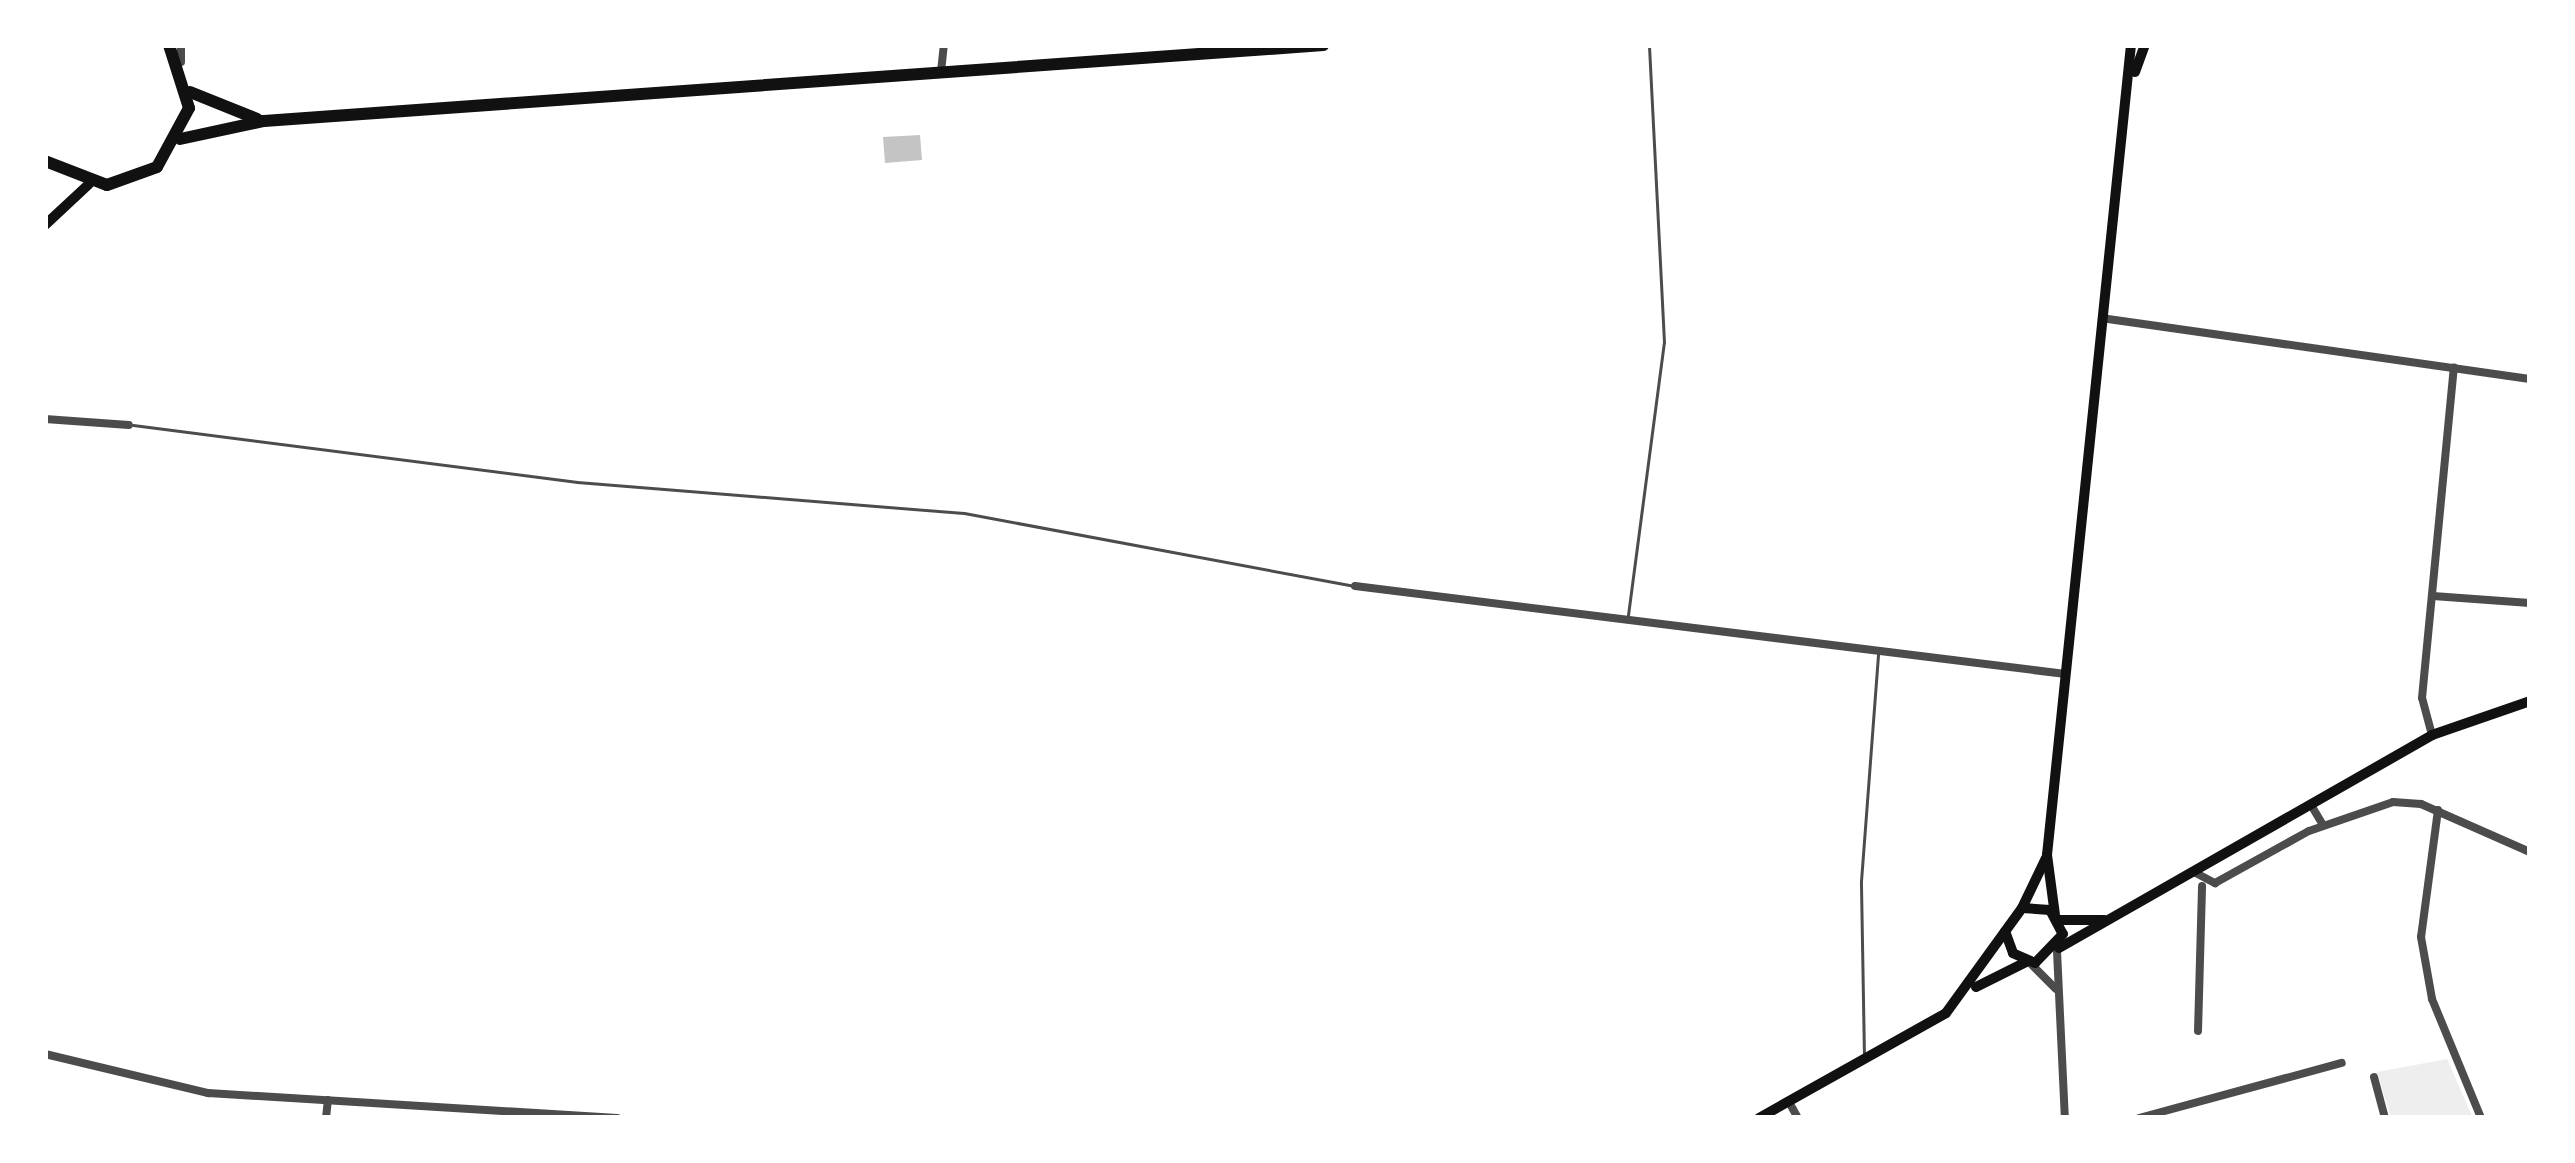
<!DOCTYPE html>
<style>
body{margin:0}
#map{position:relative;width:2575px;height:1163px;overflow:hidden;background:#fff;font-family:Rubik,sans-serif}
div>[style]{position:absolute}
.green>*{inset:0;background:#eee}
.building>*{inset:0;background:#c4c4c4}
.service>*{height:3px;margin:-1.5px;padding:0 1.5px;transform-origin:1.5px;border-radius:1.5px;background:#4c4c4c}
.minor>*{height:8px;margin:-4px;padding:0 4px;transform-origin:4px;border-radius:4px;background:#4c4c4c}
.secondary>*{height:10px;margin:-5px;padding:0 5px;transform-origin:5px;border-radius:5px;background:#111}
.primary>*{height:12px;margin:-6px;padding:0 6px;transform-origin:6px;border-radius:6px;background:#111}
span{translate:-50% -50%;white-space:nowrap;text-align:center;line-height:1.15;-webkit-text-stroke:9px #fff;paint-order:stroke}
.frame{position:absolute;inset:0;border:48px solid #fff;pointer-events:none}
</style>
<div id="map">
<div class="green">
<div style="clip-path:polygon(2447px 1059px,2473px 1118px,2391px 1118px,2377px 1072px)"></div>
</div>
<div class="building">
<div style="clip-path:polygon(920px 135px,922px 160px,885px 163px,883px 137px)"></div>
</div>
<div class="service">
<div style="left:133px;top:425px;width:448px;rotate:7.3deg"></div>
<div style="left:577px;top:482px;width:388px;rotate:4.6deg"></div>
<div style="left:964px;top:513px;width:396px;rotate:10.6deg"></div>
<div style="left:1628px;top:615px;width:275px;rotate:-82.5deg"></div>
<div style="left:1664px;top:342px;width:297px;rotate:-92.9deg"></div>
<div style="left:1864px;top:1057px;width:176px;rotate:-91deg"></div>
<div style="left:1861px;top:881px;width:228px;rotate:-85.7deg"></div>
</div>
<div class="minor">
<div style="left:181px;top:45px;width:17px;rotate:90deg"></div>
<div style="left:941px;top:72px;width:27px;rotate:-84deg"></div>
<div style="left:2108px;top:319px;width:426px;rotate:8.1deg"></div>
<div style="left:45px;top:419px;width:84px;rotate:4.1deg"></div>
<div style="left:1355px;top:586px;width:716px;rotate:7.06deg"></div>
<div style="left:2433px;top:596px;width:97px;rotate:4.1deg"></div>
<div style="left:2432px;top:735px;width:38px;rotate:-105deg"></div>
<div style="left:2422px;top:698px;width:332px;rotate:-84.5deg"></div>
<div style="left:2311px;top:805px;width:23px;rotate:59deg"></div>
<div style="left:2438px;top:810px;width:128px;rotate:97.6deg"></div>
<div style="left:2421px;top:937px;width:63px;rotate:79.9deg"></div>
<div style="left:2432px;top:999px;width:129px;rotate:67.6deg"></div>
<div style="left:2194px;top:872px;width:24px;rotate:28deg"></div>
<div style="left:2215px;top:883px;width:107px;rotate:-29deg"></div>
<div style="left:2309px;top:831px;width:89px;rotate:-19deg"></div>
<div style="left:2393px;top:802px;width:28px;rotate:4deg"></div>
<div style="left:2421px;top:804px;width:119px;rotate:23.8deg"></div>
<div style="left:2057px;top:951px;width:167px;rotate:87.3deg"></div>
<div style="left:2029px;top:962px;width:38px;rotate:45deg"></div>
<div style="left:2198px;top:1031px;width:145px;rotate:-88.4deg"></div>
<div style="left:45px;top:1054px;width:168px;rotate:13.5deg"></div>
<div style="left:208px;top:1093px;width:410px;rotate:3.5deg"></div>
<div style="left:2374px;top:1077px;width:42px;rotate:75deg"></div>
<div style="left:1789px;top:1102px;width:18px;rotate:61deg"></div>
<div style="left:326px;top:1118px;width:18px;rotate:-84deg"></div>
<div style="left:2139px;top:1118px;width:210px;rotate:-15.2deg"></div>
</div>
<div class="secondary">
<div style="left:2135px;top:72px;width:29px;rotate:-70deg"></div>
<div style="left:45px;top:225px;width:60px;rotate:-43deg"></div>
<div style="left:2023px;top:906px;width:53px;rotate:-64.4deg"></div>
<div style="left:2055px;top:915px;width:61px;rotate:-97.6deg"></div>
<div style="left:2047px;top:855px;width:814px;rotate:-84.08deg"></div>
<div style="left:2059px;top:920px;width:45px"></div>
<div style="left:2059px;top:948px;width:430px;rotate:-29.7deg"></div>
<div style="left:2432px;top:735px;width:104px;rotate:-19.1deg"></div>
<div style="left:1976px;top:987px;width:56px;rotate:-26.6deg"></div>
<div style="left:1759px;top:1118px;width:214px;rotate:-29.3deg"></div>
<div style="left:1946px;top:1013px;width:130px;rotate:-54.1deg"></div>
<div style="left:2022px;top:908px;width:28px;rotate:4deg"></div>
<div style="left:2050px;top:910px;width:27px;rotate:62deg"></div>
<div style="left:2063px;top:934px;width:40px;rotate:134deg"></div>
<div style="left:2035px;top:963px;width:24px;rotate:-156deg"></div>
<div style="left:2013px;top:953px;width:23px;rotate:-110deg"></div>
</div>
<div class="primary">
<div style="left:190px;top:92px;width:72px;rotate:21.9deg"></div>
<div style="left:180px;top:139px;width:86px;rotate:-12.1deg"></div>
<div style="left:264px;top:121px;width:1062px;rotate:-4.1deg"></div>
<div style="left:45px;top:161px;width:66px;rotate:21.2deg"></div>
<div style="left:107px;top:185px;width:53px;rotate:-19.8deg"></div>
<div style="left:157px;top:167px;width:67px;rotate:-61.5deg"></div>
<div style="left:189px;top:108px;width:66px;rotate:-107.6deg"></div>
</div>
<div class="frame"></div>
</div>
